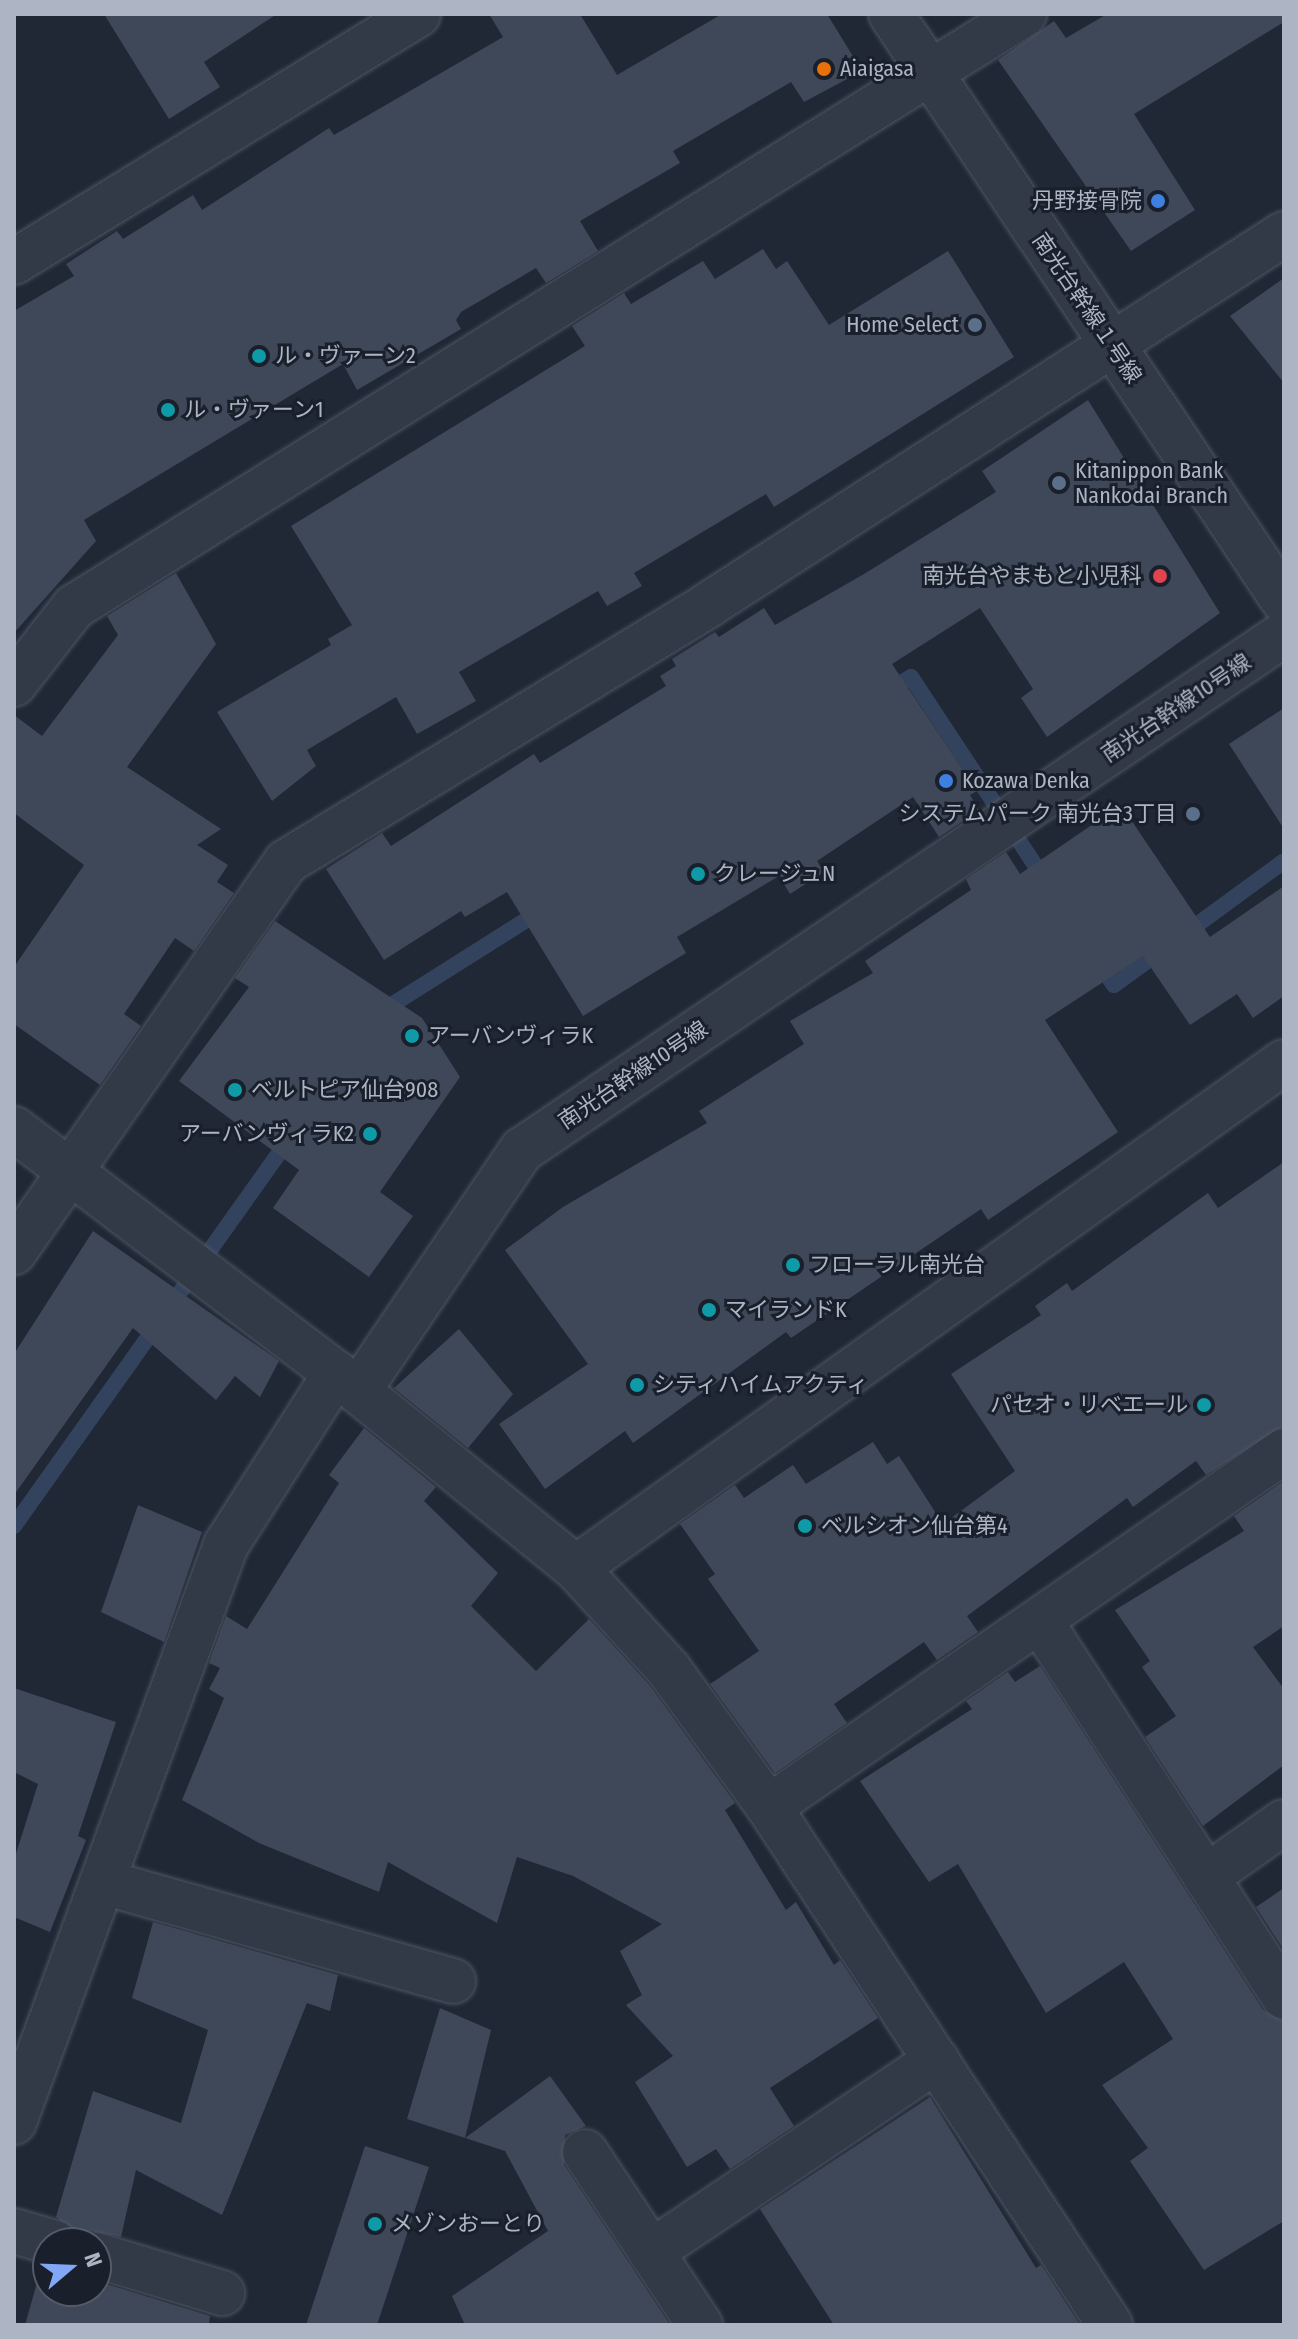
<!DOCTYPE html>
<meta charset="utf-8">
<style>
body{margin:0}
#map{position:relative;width:1298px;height:2339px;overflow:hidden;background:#202836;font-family:"Fira Sans Condensed","Noto Sans JP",sans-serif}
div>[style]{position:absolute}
.stream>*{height:16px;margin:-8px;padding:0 8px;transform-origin:8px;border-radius:8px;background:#33435e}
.building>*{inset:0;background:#3e4859}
.roads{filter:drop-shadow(0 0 2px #4e5562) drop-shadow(0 0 2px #4e5562)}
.minor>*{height:44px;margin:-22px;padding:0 22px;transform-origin:22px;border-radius:22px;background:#333a47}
.dots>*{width:22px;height:22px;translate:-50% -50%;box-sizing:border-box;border:4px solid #191f2b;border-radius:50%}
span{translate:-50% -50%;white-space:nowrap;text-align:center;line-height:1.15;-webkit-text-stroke:6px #191f2b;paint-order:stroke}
.poi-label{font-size:22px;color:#adb5c4}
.left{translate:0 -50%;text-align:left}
.right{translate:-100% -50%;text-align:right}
.street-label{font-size:22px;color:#adb5c4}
.frame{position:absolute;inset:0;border:16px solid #adb5c4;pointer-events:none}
.north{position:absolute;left:32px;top:2227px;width:80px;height:80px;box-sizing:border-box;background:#191f2b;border:2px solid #545b68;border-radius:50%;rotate:71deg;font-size:22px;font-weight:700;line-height:32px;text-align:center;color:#adb5c4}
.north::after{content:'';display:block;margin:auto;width:28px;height:36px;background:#81a7f6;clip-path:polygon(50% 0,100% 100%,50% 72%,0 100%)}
</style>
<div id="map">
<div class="stream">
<div style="left:886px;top:692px;width:29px;rotate:-31deg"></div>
<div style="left:911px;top:677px;width:243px;rotate:56.6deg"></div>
<div style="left:1183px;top:935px;width:125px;rotate:-36.2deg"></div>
<div style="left:1097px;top:960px;width:30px;rotate:56deg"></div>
<div style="left:1114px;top:985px;width:63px;rotate:-36deg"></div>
<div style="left:379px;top:1013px;width:193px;rotate:-32.3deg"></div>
<div style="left:14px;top:1526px;width:475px;rotate:-54.6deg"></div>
</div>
<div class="building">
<div style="clip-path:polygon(104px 14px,277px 14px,204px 62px,220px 87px,169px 119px)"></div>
<div style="clip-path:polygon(489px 14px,580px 14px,617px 75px,722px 14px,827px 14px,862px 71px,804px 102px,791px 82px,673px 151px,680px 163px,580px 221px,598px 251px,546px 283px,536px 268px,461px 312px,456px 320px,461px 329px,357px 390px,343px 364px,84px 520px,96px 541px,14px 633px,14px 311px,74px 276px,66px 264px,117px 231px,123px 239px,193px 195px,202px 210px,329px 128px,334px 135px,503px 37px)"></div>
<div style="clip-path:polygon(1107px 14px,1284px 14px,1284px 22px,1134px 114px,1195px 210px,1131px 251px,998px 60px,1054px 21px,1066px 38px)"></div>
<div style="clip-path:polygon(763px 249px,776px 269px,787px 261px,829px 325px,948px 251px,1014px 357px,774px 507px,766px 494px,634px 573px,642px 586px,607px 606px,598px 591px,459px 672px,476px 701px,417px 734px,396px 697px,307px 750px,316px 766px,272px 801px,217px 712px,331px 645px,328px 639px,352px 625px,291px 526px,585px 346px,572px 326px,624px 293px,631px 304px,703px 261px,715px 279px)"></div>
<div style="clip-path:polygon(1284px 278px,1284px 383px,1230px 316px)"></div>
<div style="clip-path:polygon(1088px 400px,1220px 613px,1047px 737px,1021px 698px,1033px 689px,980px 608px,892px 664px,977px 791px,970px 795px,979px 810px,939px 837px,913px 797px,817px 861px,824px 872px,790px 894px,779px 876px,677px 937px,686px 953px,583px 1016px,507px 892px,465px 917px,461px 911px,384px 960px,326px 869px,382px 833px,391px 846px,534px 754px,540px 763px,666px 686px,660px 676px,676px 666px,672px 659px,715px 632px,719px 637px,764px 608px,775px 625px,864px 574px,996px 492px,982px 471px)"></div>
<div style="clip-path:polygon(176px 573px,216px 644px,127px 767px,221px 829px,197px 845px,228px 865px,217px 882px,234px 893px,194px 951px,175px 938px,124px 1014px,141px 1026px,100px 1085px,14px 1024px,14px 967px,84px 865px,14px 813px,14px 715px,42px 736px,118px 635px,107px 616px)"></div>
<div style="clip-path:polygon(1284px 708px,1284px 829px,1229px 744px)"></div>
<div style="clip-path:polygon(1121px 805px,1210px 937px,1284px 886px,1284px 996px,1253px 1018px,1237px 994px,1190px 1025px,1143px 956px,1045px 1020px,1118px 1132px,988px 1220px,981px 1209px,791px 1338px,786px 1332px,633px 1443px,625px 1431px,545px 1489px,499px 1424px,588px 1364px,505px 1250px,563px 1207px,707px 1123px,699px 1111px,804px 1044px,790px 1021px,873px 973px,865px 961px,971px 890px,966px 879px,1006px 852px,1020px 874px)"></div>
<div style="clip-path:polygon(275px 921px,422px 1018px,460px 1077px,380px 1192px,413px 1216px,369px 1277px,273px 1208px,299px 1170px,179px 1081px,249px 987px,235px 978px)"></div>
<div style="clip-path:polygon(1284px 1162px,1284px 1426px,1206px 1475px,1196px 1461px,1133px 1507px,1127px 1498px,967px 1616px,978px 1632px,937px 1660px,924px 1642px,834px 1704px,847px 1723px,775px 1773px,710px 1684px,759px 1651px,708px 1579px,715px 1574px,680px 1524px,735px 1485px,744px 1498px,793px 1465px,806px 1484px,873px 1442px,887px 1464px,899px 1456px,943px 1524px,1015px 1471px,951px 1374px,1041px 1315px,1035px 1306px,1067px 1283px,1072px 1291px,1208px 1193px,1218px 1208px)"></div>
<div style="clip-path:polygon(93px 1231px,279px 1361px,260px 1397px,235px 1376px,216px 1400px,133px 1328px,14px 1495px,14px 1354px)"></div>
<div style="clip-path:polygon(459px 1329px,513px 1394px,468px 1448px,394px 1388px)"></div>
<div style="clip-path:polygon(364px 1428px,436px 1487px,424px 1501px,498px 1573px,471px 1606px,536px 1671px,589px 1619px,650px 1686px,735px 1803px,725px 1810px,786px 1910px,796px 1902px,834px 1965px,840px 1960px,878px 2018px,770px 2088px,794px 2126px,730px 2169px,716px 2149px,687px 2167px,635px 2082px,673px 2056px,626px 2005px,642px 1995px,620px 1951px,662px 1924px,573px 1876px,517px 1857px,497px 1923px,388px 1862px,379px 1892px,259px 1843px,182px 1800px,224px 1698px,209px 1689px,220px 1668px,209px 1663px,226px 1616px,247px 1629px,339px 1483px,329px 1475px)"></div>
<div style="clip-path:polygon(1284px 1481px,1284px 1626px,1253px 1647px,1284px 1689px,1284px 1765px,1203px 1826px,1145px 1737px,1176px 1716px,1142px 1667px,1150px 1661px,1115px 1610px,1244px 1531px,1234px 1516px)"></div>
<div style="clip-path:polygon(138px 1505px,202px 1532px,164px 1642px,101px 1612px)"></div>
<div style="clip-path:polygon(1040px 1666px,1263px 2010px,1284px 2021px,1284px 2221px,1204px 2270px,1130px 2161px,1148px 2148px,1102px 2085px,1173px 2039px,1124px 1962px,1046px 2013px,958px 1864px,929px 1882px,860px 1781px,972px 1709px,966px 1701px,1008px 1672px,1015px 1682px)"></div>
<div style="clip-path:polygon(14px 1688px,116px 1722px,78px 1836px,86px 1840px,50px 1932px,14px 1917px,14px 1860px,38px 1784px,14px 1772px)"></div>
<div style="clip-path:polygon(1284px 1888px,1284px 1950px,1256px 1907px)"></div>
<div style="clip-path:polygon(153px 1922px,338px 1975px,330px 2011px,307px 2003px,222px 2215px,136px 2170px,121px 2237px,91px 2231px,79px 2237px,56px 2217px,93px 2091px,181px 2123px,208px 2030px,132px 1998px)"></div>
<div style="clip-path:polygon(440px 2008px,491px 2030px,465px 2138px,550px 2076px,586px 2126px,565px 2135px,564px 2165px,670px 2325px,465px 2325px,452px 2296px,548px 2231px,505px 2151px,407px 2119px)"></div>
<div style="clip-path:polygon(930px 2097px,1036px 2268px,1041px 2265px,1080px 2325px,834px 2325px,760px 2209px)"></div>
<div style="clip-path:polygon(365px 2146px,429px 2167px,377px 2325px,306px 2325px)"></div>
<div style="clip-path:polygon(48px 2267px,48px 2291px,96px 2291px,96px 2281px,210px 2316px,209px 2325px,25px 2325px,42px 2265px)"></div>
</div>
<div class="roads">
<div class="minor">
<div style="left:891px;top:14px;width:706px;rotate:56.2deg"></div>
<div style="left:14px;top:262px;width:474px;rotate:-31.5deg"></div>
<div style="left:14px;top:684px;width:98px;rotate:-52.1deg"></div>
<div style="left:74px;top:607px;width:1120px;rotate:-31.97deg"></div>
<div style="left:14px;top:1129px;width:404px;rotate:37.2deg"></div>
<div style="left:336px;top:1373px;width:309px;rotate:39.1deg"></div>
<div style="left:576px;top:1568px;width:138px;rotate:47.6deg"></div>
<div style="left:669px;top:1670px;width:170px;rotate:53.9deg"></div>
<div style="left:769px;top:1807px;width:620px;rotate:56.64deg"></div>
<div style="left:14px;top:1252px;width:475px;rotate:-55.1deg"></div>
<div style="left:286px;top:862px;width:494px;rotate:-31.3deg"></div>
<div style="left:708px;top:605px;width:685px;rotate:-32.79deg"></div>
<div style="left:358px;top:1391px;width:292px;rotate:-55.8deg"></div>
<div style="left:522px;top:1150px;width:920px;rotate:-34.1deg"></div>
<div style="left:576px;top:1568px;width:870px;rotate:-35.55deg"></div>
<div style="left:1042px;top:1624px;width:444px;rotate:57deg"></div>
<div style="left:769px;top:1807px;width:626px;rotate:-34.65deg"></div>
<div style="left:1206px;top:1877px;width:95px;rotate:-35.2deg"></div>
<div style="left:103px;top:1882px;width:364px;rotate:15.8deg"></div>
<div style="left:14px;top:2122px;width:615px;rotate:-69.83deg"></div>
<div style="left:226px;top:1545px;width:204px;rotate:-57.4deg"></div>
<div style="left:585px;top:2152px;width:208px;rotate:56.4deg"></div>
<div style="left:14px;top:2231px;width:43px;rotate:16.3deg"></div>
<div style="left:651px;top:2252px;width:344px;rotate:-33.9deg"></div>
<div style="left:96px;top:2255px;width:132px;rotate:16.8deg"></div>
</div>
</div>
<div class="dots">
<div style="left:824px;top:69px;background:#e8710a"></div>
<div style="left:1158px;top:201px;background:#3f7fe0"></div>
<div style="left:975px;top:325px;background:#5c6f8a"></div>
<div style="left:259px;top:356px;background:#0f9aa8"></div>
<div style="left:168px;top:410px;background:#0f9aa8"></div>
<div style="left:1059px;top:483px;background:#5c6f8a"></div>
<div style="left:1160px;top:576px;background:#e0444e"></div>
<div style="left:946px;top:781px;background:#3f7fe0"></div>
<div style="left:1193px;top:814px;background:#5c6f8a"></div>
<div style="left:698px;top:874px;background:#0f9aa8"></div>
<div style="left:412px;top:1036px;background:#0f9aa8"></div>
<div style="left:235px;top:1090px;background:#0f9aa8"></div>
<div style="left:370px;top:1134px;background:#0f9aa8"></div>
<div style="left:793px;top:1265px;background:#0f9aa8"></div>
<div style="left:709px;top:1310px;background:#0f9aa8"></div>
<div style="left:637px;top:1385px;background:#0f9aa8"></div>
<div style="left:1204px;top:1405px;background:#0f9aa8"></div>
<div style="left:805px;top:1526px;background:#0f9aa8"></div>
<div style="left:375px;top:2224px;background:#0f9aa8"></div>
</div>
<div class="poi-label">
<span class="left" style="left:840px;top:69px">Aiaigasa</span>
<span class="right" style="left:1142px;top:201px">丹野接骨院</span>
<span class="right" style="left:959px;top:325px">Home Select</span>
<span class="left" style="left:275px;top:356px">ル・ヴァーン2</span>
<span class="left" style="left:184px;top:410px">ル・ヴァーン1</span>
<span class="left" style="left:1075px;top:483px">Kitanippon Bank<br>Nankodai Branch</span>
<span class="right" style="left:1142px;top:576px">南光台やまもと小児科</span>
<span class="left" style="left:962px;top:781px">Kozawa Denka</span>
<span class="right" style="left:1177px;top:814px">システムパーク 南光台3丁目</span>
<span class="left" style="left:714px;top:874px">クレージュN</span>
<span class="left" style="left:428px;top:1036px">アーバンヴィラK</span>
<span class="left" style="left:251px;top:1090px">ベルトピア仙台908</span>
<span class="right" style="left:354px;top:1134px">アーバンヴィラK2</span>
<span class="left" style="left:809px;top:1265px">フローラル南光台</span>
<span class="left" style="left:725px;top:1310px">マイランドK</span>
<span class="left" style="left:653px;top:1385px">シティハイムアクティ</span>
<span class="right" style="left:1188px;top:1405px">パセオ・リベエール</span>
<span class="left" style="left:821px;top:1526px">ベルシオン仙台第4</span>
<span class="left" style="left:391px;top:2224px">メゾンおーとり</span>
</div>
<div class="street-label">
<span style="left:1087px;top:308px;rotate:56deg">南光台幹線１号線</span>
<span style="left:1176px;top:708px;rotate:-34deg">南光台幹線10号線</span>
<span style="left:633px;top:1075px;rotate:-34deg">南光台幹線10号線</span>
</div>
<div class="frame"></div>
<div class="north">N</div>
</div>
